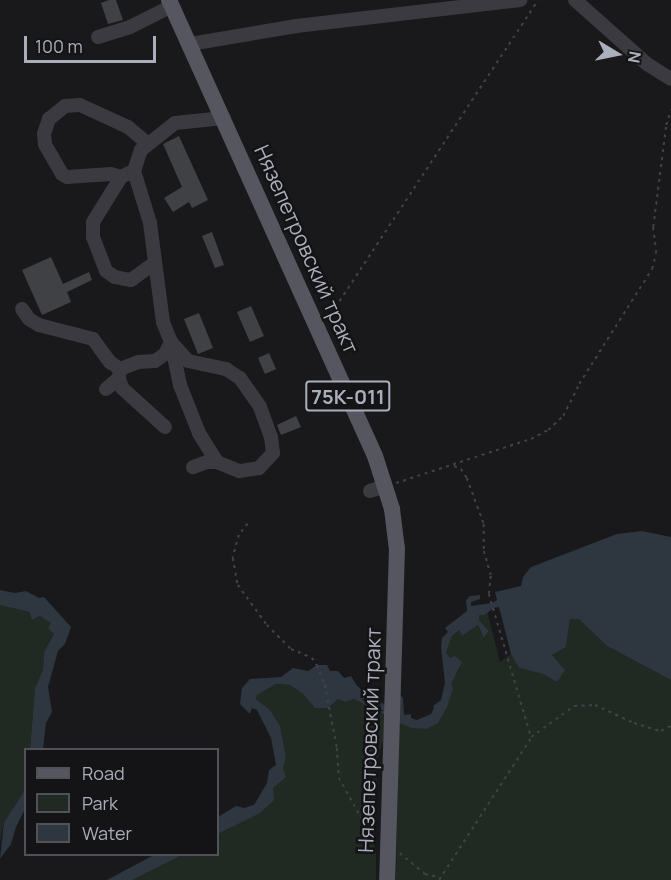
<!DOCTYPE html>
<meta charset="utf-8">
<style>
body{margin:0}
#map{position:relative;width:671px;height:880px;overflow:hidden;background:#19191b;font-family:Manrope,sans-serif}
div>[style]{position:absolute}
.green>*{inset:0;background:#202a23}
.water>*{inset:0;background:#2e3640}
.building>*{inset:0;background:#404145}
.path>*{height:1.5px;margin-top:-0.75px;transform-origin:0;background:repeating-linear-gradient(90deg,#3f4147 0 3px,transparent 0 7.5px)}
.minor>*{height:14px;margin:-7px;padding:0 7px;transform-origin:7px;border-radius:7px;background:#3a3a40}
.major>*{height:16px;margin:-8px;padding:0 8px;transform-origin:8px;border-radius:8px;background:#555660}
span{translate:-50% -50%;white-space:nowrap;text-align:center;line-height:1.15;-webkit-text-stroke:5px #141416;paint-order:stroke}
.shield-label span{padding:2px 4px;background:#141416;border:2px solid;border-radius:4px;-webkit-text-stroke-width:0}
.shield-label{font-size:20px;color:#abaebb;font-weight:700}
.street-label{font-size:21px;color:#abaebb}
.legend{position:absolute;left:24px;top:748px;width:195px;height:108px;box-sizing:border-box;background:#141416;border:2px solid #505258;margin:0;padding:8px 10px;list-style:none;font-size:18px;color:#abaebb}
.legend li{display:flex;align-items:center;gap:12px;height:30px}
.legend b{width:30px;border:2px solid #505258}
.north{position:absolute;left:587px;top:24px;width:60px;height:60px;-webkit-text-stroke:4px #141416;paint-order:stroke;rotate:100deg;font-size:16px;font-weight:700;line-height:24px;text-align:center;color:#abaebb}
.north::after{content:'';display:block;margin:auto;width:21px;height:27px;background:#abaebb;clip-path:polygon(50% 0,100% 100%,50% 72%,0 100%)}
.scale{position:absolute;left:24px;top:36px;width:132px;height:27px;box-sizing:border-box;border:3px solid #abaebb;border-top:0;padding-left:8px;font-size:18px;line-height:21px;white-space:nowrap;color:#abaebb;-webkit-text-stroke:4px #141416;paint-order:stroke}
</style>
<div id="map">
<div class="green">
<div style="clip-path:polygon(0 605px,29px 612px,32px 620px,40px 616px,51px 622px,54px 634px,44px 652px,43px 670px,35px 688px,30px 749px,26px 750px,25px 790px,4px 822px,0 842px)"></div>
<div style="clip-path:polygon(487px 611px,500px 662px,511px 654px,519px 668px,543px 674px,557px 682px,552px 655px,566px 647px,570px 619px,580px 619px,607px 646px,671px 680px,671px 880px,396px 880px,399px 723px,426px 729px,454px 674px,459px 671px,446px 653px,452px 636px,459px 630px,462px 636px,478px 625px,483px 636px,489px 631px,479px 620px,479px 615px)"></div>
<div style="clip-path:polygon(276px 684px,290px 685px,303px 694px,315px 708px,338px 699px,345px 702px,354px 699px,385px 716px,383px 741px,378px 758px,375px 829px,367px 828px,376px 849px,376px 880px,132px 880px,182px 855px,218px 854px,218px 834px,229px 829px,276px 784px,286px 757px,280px 726px,270px 710px,256px 699px,257px 695px)"></div>
</div>
<div class="water">
<div style="clip-path:polygon(642px 531px,671px 537px,671px 680px,607px 646px,579px 619px,570px 619px,566px 647px,552px 655px,565px 670px,557px 682px,543px 674px,519px 668px,511px 654px,499px 607px,494px 608px,484px 615px,479px 615px,479px 620px,489px 631px,481px 640px,483px 636px,478px 625px,462px 636px,459px 630px,452px 636px,446px 653px,450px 658px,455px 656px,462px 662px,451px 684px,453px 688px,447px 707px,438px 723px,426px 729px,412px 728px,399px 723px,354px 699px,345px 702px,338px 699px,328px 708px,315px 708px,303px 694px,290px 685px,276px 684px,257px 695px,256px 699px,270px 710px,280px 726px,286px 757px,283px 768px,286px 777px,273px 788px,274px 800px,260px 813px,218px 834px,218px 817px,236px 806px,244px 808px,254px 805px,267px 783px,269px 770px,276px 765px,271px 738px,257px 710px,252px 708px,250px 714px,240px 704px,242px 688px,250px 679px,281px 677px,293px 668px,308px 671px,317px 665px,327px 665px,330px 671px,338px 671px,344px 678px,351px 676px,357px 686px,385px 705px,399px 694px,403px 698px,404px 715px,411px 714px,411px 718px,417px 720px,431px 714px,434px 708px,433px 706px,441px 700px,445px 683px,441px 647px,442px 638px,448px 632px,445px 628px,467px 611px,466px 600px,470px 596px,480px 595px,480px 599px,471px 602px,471px 606px,492px 603px,497px 600px,495px 592px,521px 586px,523px 577px,531px 567px,617px 534px)"></div>
<div style="clip-path:polygon(0 590px,15px 593px,26px 591px,39px 598px,44px 597px,71px 627px,65px 644px,58px 651px,48px 687px,52px 712px,46px 723px,43px 749px,30px 749px,35px 688px,43px 670px,44px 652px,54px 634px,48px 628px,51px 623px,40px 616px,32px 620px,29px 612px,0 605px)"></div>
<div style="clip-path:polygon(25px 790px,25px 809px,16px 827px,11px 844px,0 859px,4px 822px)"></div>
<div style="clip-path:polygon(154px 855px,182px 855px,132px 880px,107px 880px)"></div>
</div>
<div class="building">
<div style="clip-path:polygon(109px 0,116px 0,123px 20px,108px 24px,101px 3px)"></div>
<div style="clip-path:polygon(179px 136px,208px 200px,192px 208px,189px 202px,173px 212px,164px 198px,182px 187px,163px 144px)"></div>
<div style="clip-path:polygon(212px 232px,224px 265px,215px 268px,202px 236px)"></div>
<div style="clip-path:polygon(51px 257px,63px 284px,89px 272px,92px 280px,67px 292px,71px 302px,42px 315px,22px 270px)"></div>
<div style="clip-path:polygon(251px 306px,264px 336px,250px 342px,237px 312px)"></div>
<div style="clip-path:polygon(199px 313px,213px 348px,198px 354px,184px 319px)"></div>
<div style="clip-path:polygon(269px 353px,276px 369px,265px 374px,258px 358px)"></div>
<div style="clip-path:polygon(296px 416px,301px 427px,281px 435px,277px 425px)"></div>
</div>
<div class="path">
<div style="left:327px;top:320px;width:383px;rotate:-56.6deg"></div>
<div style="left:454px;top:466px;width:8px;rotate:23deg"></div>
<div style="left:461px;top:469px;width:11px;rotate:56deg"></div>
<div style="left:467px;top:478px;width:49px;rotate:69.7deg"></div>
<div style="left:484px;top:524px;width:27px;rotate:90deg"></div>
<div style="left:484px;top:551px;width:26px;rotate:74deg"></div>
<div style="left:491px;top:576px;width:18px;rotate:96deg"></div>
<div style="left:489px;top:594px;width:149px;rotate:73.6deg"></div>
<div style="left:531px;top:737px;width:53px;rotate:-35.8deg"></div>
<div style="left:574px;top:706px;width:21px;rotate:-3deg"></div>
<div style="left:595px;top:705px;width:43px;rotate:24.8deg"></div>
<div style="left:634px;top:723px;width:28px;rotate:17deg"></div>
<div style="left:661px;top:731px;width:11px;rotate:-27deg"></div>
<div style="left:396px;top:483px;width:142px;rotate:-18.1deg"></div>
<div style="left:531px;top:439px;width:19px;rotate:-28deg"></div>
<div style="left:548px;top:430px;width:21px;rotate:-43deg"></div>
<div style="left:563px;top:416px;width:36px;rotate:-63deg"></div>
<div style="left:579px;top:384px;width:136px;rotate:-57.6deg"></div>
<div style="left:652px;top:269px;width:16px;rotate:-76deg"></div>
<div style="left:656px;top:253px;width:26px;rotate:-97deg"></div>
<div style="left:653px;top:227px;width:103px;rotate:-82.7deg"></div>
<div style="left:666px;top:125px;width:16px;rotate:-72deg"></div>
<div style="left:248px;top:524px;width:14px;rotate:129deg"></div>
<div style="left:239px;top:535px;width:24px;rotate:105deg"></div>
<div style="left:233px;top:558px;width:27px;rotate:80deg"></div>
<div style="left:238px;top:585px;width:49px;rotate:54.1deg"></div>
<div style="left:267px;top:625px;width:34px;rotate:45deg"></div>
<div style="left:291px;top:649px;width:23px;rotate:23deg"></div>
<div style="left:312px;top:658px;width:9px;rotate:54deg"></div>
<div style="left:317px;top:665px;width:22px;rotate:68deg"></div>
<div style="left:325px;top:685px;width:64px;rotate:79.2deg"></div>
<div style="left:337px;top:748px;width:30px;rotate:86deg"></div>
<div style="left:339px;top:778px;width:57px;rotate:60.8deg"></div>
<div style="left:367px;top:828px;width:11px;rotate:41deg"></div>
<div style="left:400px;top:853px;width:33px;rotate:40deg"></div>
<div style="left:425px;top:874px;width:14px;rotate:12deg"></div>
<div style="left:439px;top:880px;width:169px;rotate:-57.1deg"></div>
</div>
<div class="minor">
<div style="left:575px;top:0;width:96px;rotate:41.6deg"></div>
<div style="left:647px;top:64px;width:28px;rotate:32deg"></div>
<div style="left:98px;top:37px;width:34px;rotate:-17deg"></div>
<div style="left:130px;top:27px;width:47px;rotate:-26.6deg"></div>
<div style="left:190px;top:44px;width:108px;rotate:-9.6deg"></div>
<div style="left:296px;top:26px;width:226px;rotate:-6.6deg"></div>
<div style="left:129px;top:173px;width:9px;rotate:153deg"></div>
<div style="left:121px;top:177px;width:53px;rotate:121.9deg"></div>
<div style="left:93px;top:222px;width:15px;rotate:90deg"></div>
<div style="left:93px;top:237px;width:36px;rotate:69deg"></div>
<div style="left:106px;top:271px;width:11px;rotate:34deg"></div>
<div style="left:115px;top:277px;width:16px;rotate:11deg"></div>
<div style="left:131px;top:280px;width:27px;rotate:-36deg"></div>
<div style="left:121px;top:177px;width:10px;rotate:-163deg"></div>
<div style="left:111px;top:174px;width:44px;rotate:176.1deg"></div>
<div style="left:67px;top:177px;width:6px;rotate:-149deg"></div>
<div style="left:62px;top:174px;width:34px;rotate:-120deg"></div>
<div style="left:45px;top:144px;width:10px;rotate:-96deg"></div>
<div style="left:44px;top:134px;width:16px;rotate:-72deg"></div>
<div style="left:49px;top:119px;width:21px;rotate:-39deg"></div>
<div style="left:65px;top:106px;width:15px;rotate:-4deg"></div>
<div style="left:80px;top:105px;width:53px;rotate:24.6deg"></div>
<div style="left:128px;top:127px;width:25px;rotate:40deg"></div>
<div style="left:22px;top:309px;width:12px;rotate:55deg"></div>
<div style="left:29px;top:319px;width:12px;rotate:31deg"></div>
<div style="left:39px;top:325px;width:56px;rotate:14.5deg"></div>
<div style="left:93px;top:339px;width:29px;rotate:54deg"></div>
<div style="left:110px;top:362px;width:12px;rotate:35deg"></div>
<div style="left:106px;top:389px;width:17px;rotate:-40deg"></div>
<div style="left:165px;top:427px;width:58px;rotate:-137.8deg"></div>
<div style="left:122px;top:388px;width:10px;rotate:-107deg"></div>
<div style="left:119px;top:378px;width:9px;rotate:-84deg"></div>
<div style="left:120px;top:369px;width:19px;rotate:-21deg"></div>
<div style="left:138px;top:362px;width:17px;rotate:-3deg"></div>
<div style="left:155px;top:361px;width:12px;rotate:-35deg"></div>
<div style="left:165px;top:354px;width:13px;rotate:-63deg"></div>
<div style="left:171px;top:342px;width:25px;rotate:48deg"></div>
<div style="left:188px;top:361px;width:39px;rotate:12deg"></div>
<div style="left:226px;top:369px;width:17px;rotate:33deg"></div>
<div style="left:240px;top:378px;width:35px;rotate:55deg"></div>
<div style="left:260px;top:407px;width:32px;rotate:70deg"></div>
<div style="left:271px;top:437px;width:16px;rotate:83deg"></div>
<div style="left:273px;top:453px;width:21px;rotate:133deg"></div>
<div style="left:259px;top:468px;width:20px;rotate:171deg"></div>
<div style="left:239px;top:471px;width:24px;rotate:-158deg"></div>
<div style="left:217px;top:462px;width:10px;rotate:180deg"></div>
<div style="left:207px;top:462px;width:15px;rotate:160deg"></div>
<div style="left:217px;top:462px;width:34px;rotate:-122deg"></div>
<div style="left:199px;top:433px;width:52px;rotate:-111.6deg"></div>
<div style="left:180px;top:385px;width:44px;rotate:-101.8deg"></div>
<div style="left:171px;top:342px;width:22px;rotate:-112deg"></div>
<div style="left:163px;top:322px;width:100px;rotate:-97.5deg"></div>
<div style="left:150px;top:223px;width:54px;rotate:-107.1deg"></div>
<div style="left:134px;top:171px;width:22px;rotate:-72deg"></div>
<div style="left:141px;top:150px;width:43px;rotate:-38.5deg"></div>
<div style="left:175px;top:123px;width:49px;rotate:-5.8deg"></div>
<div style="left:370px;top:491px;width:16px;rotate:-18deg"></div>
</div>
<div class="major">
<div style="left:169px;top:0;width:500px;rotate:65.69deg"></div>
<div style="left:375px;top:456px;width:56px;rotate:72.2deg"></div>
<div style="left:392px;top:509px;width:39px;rotate:83deg"></div>
<div style="left:397px;top:548px;width:332px;rotate:91.7deg"></div>
</div>
<div class="shield-label">
<span style="left:348px;top:396px">75К-011</span>
</div>
<div class="street-label">
<span style="left:307px;top:249px;rotate:66deg">Нязепетровский тракт</span>
<span style="left:369px;top:740px;rotate:-88deg">Нязепетровский тракт</span>
</div>
<ul class="legend">
<li><b style="height:8px;background:#555660"></b>Road</li>
<li><b style="height:16px;background:#202a23"></b>Park</li>
<li><b style="height:16px;background:#2e3640"></b>Water</li>
</ul>
<div class="north">N</div>
<div class="scale">100 m</div>
</div>
